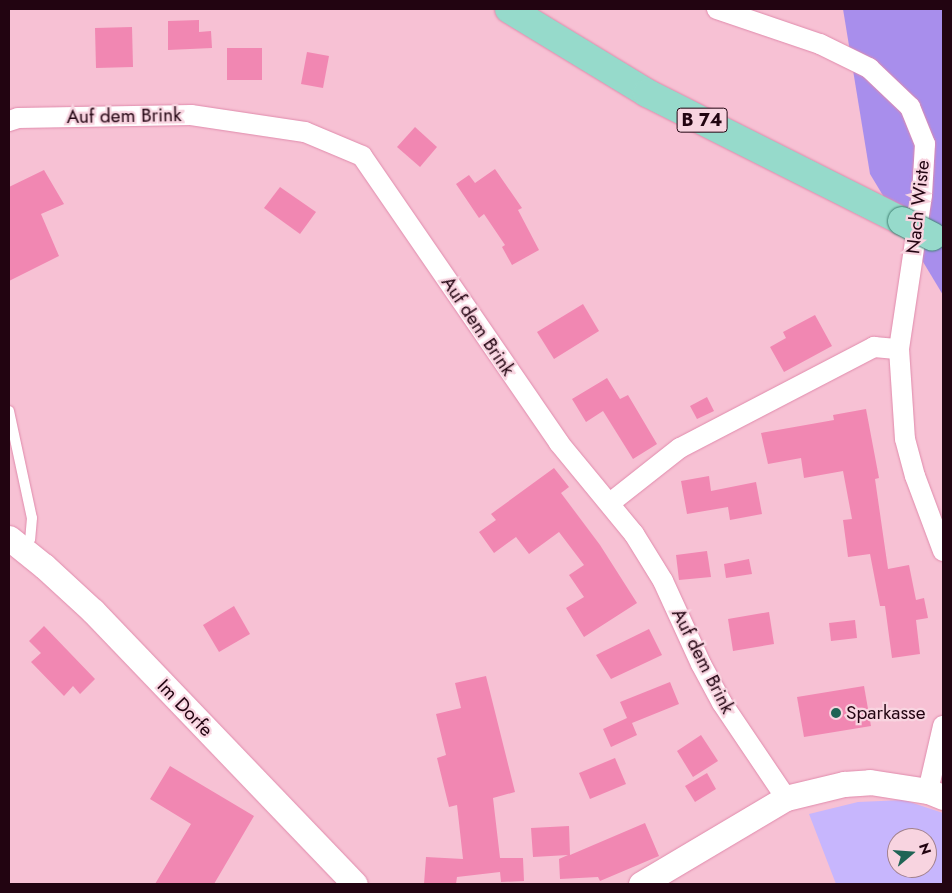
<!DOCTYPE html>
<style>
body{margin:0}
#map{position:relative;width:952px;height:893px;overflow:hidden;background:#f7c1d4;font-family:Jost,sans-serif}
div>[style]{position:absolute}
.green>*{inset:0;background:#c7b6fd}
.forest>*{inset:0;background:#a88eec}
.building>*{inset:0;background:#f187b2}
.roads{filter:drop-shadow(0 0 1px #e08bac) drop-shadow(0 0 1px #e08bac)}
.service>*{height:10px;margin:-5px;padding:0 5px;transform-origin:5px;border-radius:5px;background:#fff}
.minor>*{height:20px;margin:-10px;padding:0 10px;transform-origin:10px;border-radius:10px;background:#fff}
.tertiary>*{height:25px;margin:-12.5px;padding:0 12.5px;transform-origin:12.5px;border-radius:12.5px;background:#fff}
.primary>*{height:28px;margin:-14px;padding:0 14px;transform-origin:14px;border-radius:14px;background:#96dacb}
.bridges{filter:drop-shadow(0 0 1px #408073) drop-shadow(0 0 1px #408073)}
.primary-bridge>*{height:28px;margin:-14px;padding:0 14px;transform-origin:14px;border-radius:14px;background:#96dacb}
.dots>*{width:14px;height:14px;translate:-50% -50%;box-sizing:border-box;border:2px solid #f8d4e0;border-radius:50%}
span{translate:-50% -50%;white-space:nowrap;text-align:center;line-height:1.15;-webkit-text-stroke:4.5px #f8d4e0;paint-order:stroke}
.shield-label span{padding:1px 4px;background:#f8d4e0;border:1px solid;border-radius:4px;-webkit-text-stroke-width:0}
.shield-label{font-size:18px;color:#220411;font-weight:700}
.street-label{font-size:19px;color:#220411}
.poi-label{font-size:19px;color:#220411}
.left{translate:0 -50%;text-align:left}
.frame{position:absolute;inset:0;border:10px solid #220411;pointer-events:none}
.north{position:absolute;left:887px;top:828px;width:50px;height:50px;box-sizing:border-box;background:#f8d4e0;border:1px solid #a2818d;border-radius:50%;rotate:72deg;font-size:14px;font-weight:700;line-height:20px;text-align:center;color:#220411}
.north::after{content:'';display:block;margin:auto;width:18px;height:22px;background:#206455;clip-path:polygon(50% 0,100% 100%,50% 72%,0 100%)}
</style>
<div id="map">
<div class="green">
<div style="clip-path:polygon(evenodd,904px 800px,943px 813px,943px 884px,836px 884px,809px 814px,858px 802px,904px 800px,897px 838px,927px 838px,927px 868px,897px 868px,897px 838px)"></div>
</div>
<div class="forest">
<div style="clip-path:polygon(843px 9px,943px 9px,943px 295px,870px 174px)"></div>
</div>
<div class="building">
<div style="clip-path:polygon(199px 20px,199px 32px,211px 31px,212px 48px,168px 50px,168px 21px)"></div>
<div style="clip-path:polygon(132px 27px,133px 67px,96px 68px,95px 28px)"></div>
<div style="clip-path:polygon(227px 48px,262px 48px,262px 80px,227px 80px)"></div>
<div style="clip-path:polygon(307px 52px,329px 56px,323px 88px,301px 84px)"></div>
<div style="clip-path:polygon(415px 127px,437px 147px,420px 167px,397px 147px)"></div>
<div style="clip-path:polygon(495px 169px,522px 208px,518px 210px,539px 250px,512px 265px,502px 247px,505px 245px,484px 214px,479px 218px,456px 184px,469px 175px,475px 183px)"></div>
<div style="clip-path:polygon(44px 170px,64px 204px,41px 214px,59px 256px,9px 281px,9px 187px)"></div>
<div style="clip-path:polygon(280px 187px,316px 212px,300px 234px,264px 208px)"></div>
<div style="clip-path:polygon(583px 304px,599px 331px,554px 359px,537px 332px)"></div>
<div style="clip-path:polygon(815px 315px,832px 346px,784px 372px,770px 347px,786px 338px,783px 332px)"></div>
<div style="clip-path:polygon(607px 378px,620px 399px,628px 395px,657px 444px,633px 459px,603px 411px,586px 422px,572px 399px)"></div>
<div style="clip-path:polygon(707px 397px,714px 411px,697px 419px,690px 406px)"></div>
<div style="clip-path:polygon(866px 409px,879px 478px,875px 479px,888px 569px,909px 565px,916px 600px,924px 598px,928px 618px,916px 620px,920px 654px,892px 658px,885px 606px,880px 606px,870px 554px,848px 557px,843px 520px,852px 519px,843px 471px,804px 478px,801px 458px,768px 464px,761px 433px,834px 420px,833px 415px)"></div>
<div style="clip-path:polygon(554px 468px,569px 487px,561px 493px,600px 545px,637px 603px,584px 637px,566px 608px,584px 597px,569px 575px,584px 565px,559px 532px,529px 554px,516px 537px,494px 553px,479px 532px,496px 520px,491px 514px)"></div>
<div style="clip-path:polygon(709px 476px,711px 491px,756px 482px,762px 514px,730px 520px,728px 507px,687px 514px,681px 481px)"></div>
<div style="clip-path:polygon(707px 551px,711px 577px,679px 580px,676px 555px)"></div>
<div style="clip-path:polygon(749px 559px,752px 574px,726px 578px,724px 564px)"></div>
<div style="clip-path:polygon(234px 606px,250px 634px,219px 652px,203px 625px)"></div>
<div style="clip-path:polygon(769px 612px,774px 644px,733px 651px,728px 619px)"></div>
<div style="clip-path:polygon(855px 620px,857px 638px,831px 641px,829px 623px)"></div>
<div style="clip-path:polygon(44px 626px,95px 679px,80px 694px,73px 686px,64px 696px,31px 662px,41px 653px,29px 641px)"></div>
<div style="clip-path:polygon(649px 629px,662px 655px,611px 679px,596px 655px)"></div>
<div style="clip-path:polygon(486px 676px,515px 792px,493px 798px,500px 858px,523px 858px,524px 881px,501px 882px,500px 872px,457px 877px,456px 884px,424px 884px,426px 857px,463px 859px,457px 805px,449px 807px,437px 758px,446px 755px,436px 714px,461px 708px,455px 683px)"></div>
<div style="clip-path:polygon(670px 682px,679px 704px,632px 723px,637px 735px,611px 747px,603px 729px,627px 718px,620px 702px)"></div>
<div style="clip-path:polygon(864px 686px,871px 726px,804px 737px,797px 697px)"></div>
<div style="clip-path:polygon(701px 735px,718px 761px,693px 777px,677px 751px)"></div>
<div style="clip-path:polygon(615px 758px,626px 784px,590px 799px,579px 773px)"></div>
<div style="clip-path:polygon(170px 766px,254px 816px,214px 884px,155px 884px,191px 824px,150px 799px)"></div>
<div style="clip-path:polygon(707px 773px,716px 789px,695px 802px,685px 786px)"></div>
<div style="clip-path:polygon(645px 823px,659px 856px,600px 881px,598px 877px,560px 879px,559px 859px,568px 855px,533px 857px,531px 828px,569px 826px,570px 855px)"></div>
</div>
<div class="roads">
<div class="service">
<div style="left:9px;top:411px;width:109px;rotate:77.9deg"></div>
<div style="left:32px;top:518px;width:21px;rotate:95deg"></div>
<div style="left:30px;top:539px;width:11px;rotate:128deg"></div>
</div>
<div class="minor">
<div style="left:717px;top:9px;width:109px;rotate:18.8deg"></div>
<div style="left:820px;top:44px;width:55px;rotate:26.1deg"></div>
<div style="left:869px;top:68px;width:57px;rotate:43.6deg"></div>
<div style="left:910px;top:107px;width:40px;rotate:68deg"></div>
<div style="left:925px;top:144px;width:51px;rotate:93.4deg"></div>
<div style="left:922px;top:195px;width:156px;rotate:98.5deg"></div>
<div style="left:899px;top:349px;width:90px;rotate:86.2deg"></div>
<div style="left:905px;top:439px;width:38px;rotate:75deg"></div>
<div style="left:915px;top:476px;width:80px;rotate:69.5deg"></div>
<div style="left:9px;top:121px;width:9px;rotate:-18deg"></div>
<div style="left:18px;top:118px;width:173px;rotate:-1deg"></div>
<div style="left:191px;top:115px;width:115px;rotate:8.5deg"></div>
<div style="left:305px;top:132px;width:62px;rotate:22.8deg"></div>
<div style="left:362px;top:156px;width:348px;rotate:55.5deg"></div>
<div style="left:559px;top:443px;width:118px;rotate:50.5deg"></div>
<div style="left:634px;top:534px;width:55px;rotate:58.3deg"></div>
<div style="left:663px;top:581px;width:91px;rotate:65.4deg"></div>
<div style="left:701px;top:664px;width:44px;rotate:61.7deg"></div>
<div style="left:722px;top:703px;width:115px;rotate:56deg"></div>
<div style="left:610px;top:503px;width:89px;rotate:-38.2deg"></div>
<div style="left:680px;top:448px;width:219px;rotate:-27.5deg"></div>
<div style="left:874px;top:347px;width:25px;rotate:5deg"></div>
<div style="left:928px;top:791px;width:67px;rotate:-77deg"></div>
</div>
<div class="tertiary">
<div style="left:9px;top:538px;width:45px;rotate:38.7deg"></div>
<div style="left:44px;top:566px;width:67px;rotate:42.6deg"></div>
<div style="left:93px;top:611px;width:378px;rotate:46.2deg"></div>
<div style="left:641px;top:884px;width:169px;rotate:-30.7deg"></div>
<div style="left:786px;top:798px;width:60px;rotate:-13.6deg"></div>
<div style="left:844px;top:784px;width:26px;rotate:-4deg"></div>
<div style="left:870px;top:782px;width:59px;rotate:8.8deg"></div>
<div style="left:928px;top:791px;width:16px;rotate:22deg"></div>
</div>
<div class="primary">
<div style="left:509px;top:9px;width:162px;rotate:31.3deg"></div>
<div style="left:647px;top:93px;width:285px;rotate:26.7deg"></div>
</div>
</div>
<div class="bridges">
<div class="primary-bridge">
<div style="left:902px;top:221px;width:34px;rotate:27deg"></div>
</div>
</div>
<div class="dots">
<div style="left:836px;top:713px;background:#206455"></div>
</div>
<div class="shield-label">
<span style="left:702px;top:120px">B 74</span>
</div>
<div class="street-label">
<span style="left:124px;top:116px;rotate:-1deg">Auf dem Brink</span>
<span style="left:918px;top:207px;rotate:-84deg">Nach Wiste</span>
<span style="left:478px;top:326px;rotate:56deg">Auf dem Brink</span>
<span style="left:703px;top:661px;rotate:63deg">Auf dem Brink</span>
<span style="left:185px;top:708px;rotate:46deg">Im Dorfe</span>
</div>
<div class="poi-label">
<span class="left" style="left:846px;top:713px">Sparkasse</span>
</div>
<div class="frame"></div>
<div class="north">N</div>
</div>
